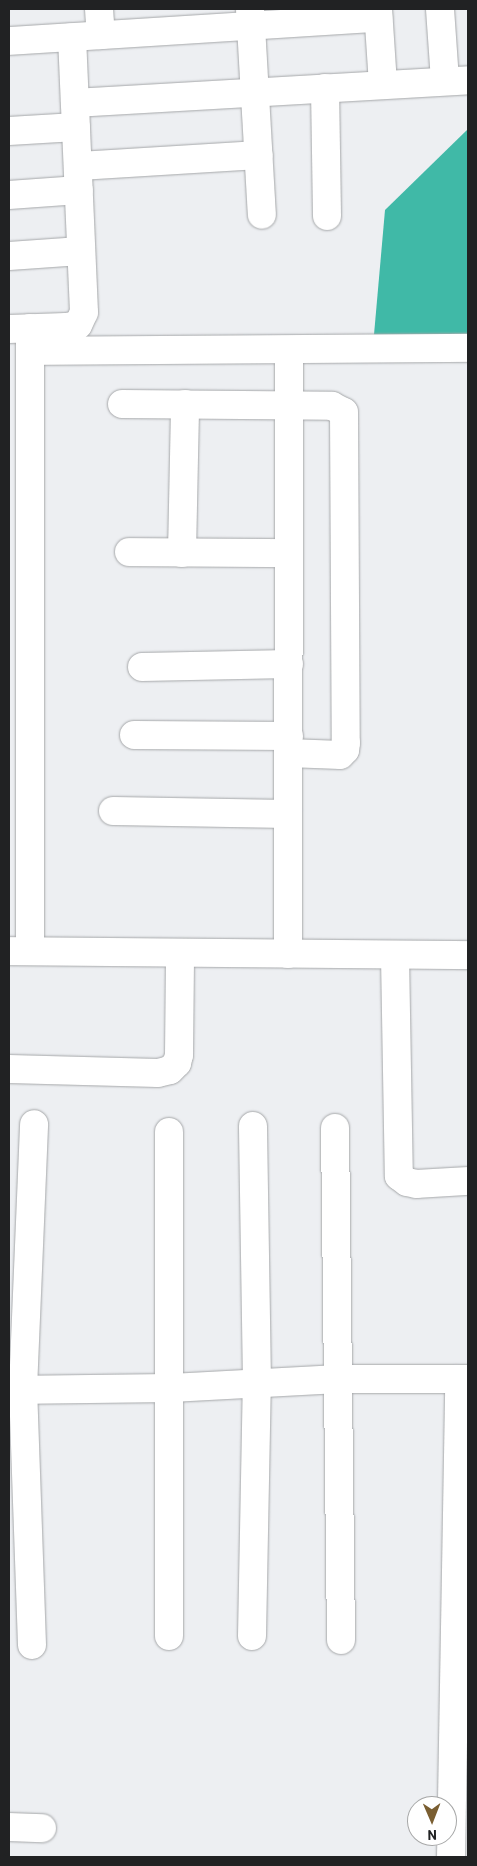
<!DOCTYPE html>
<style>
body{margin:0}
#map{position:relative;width:477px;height:1866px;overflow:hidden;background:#edeff2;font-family:Barlow,sans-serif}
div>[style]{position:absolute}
.water>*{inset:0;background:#40b9a7}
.roads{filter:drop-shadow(0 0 1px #a5a7a9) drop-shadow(0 0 1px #a5a7a9)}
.minor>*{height:28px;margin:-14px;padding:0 14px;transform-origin:14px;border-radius:14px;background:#fff}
span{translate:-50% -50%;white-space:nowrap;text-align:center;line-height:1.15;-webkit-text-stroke:5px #fff;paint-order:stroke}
.frame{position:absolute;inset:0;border:10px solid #212223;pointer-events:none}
.north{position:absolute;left:407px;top:1796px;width:50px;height:50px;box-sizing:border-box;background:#fff;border:1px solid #a6a7a7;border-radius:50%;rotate:179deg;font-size:14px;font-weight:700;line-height:20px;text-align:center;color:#212223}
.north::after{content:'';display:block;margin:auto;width:18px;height:22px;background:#7a5e31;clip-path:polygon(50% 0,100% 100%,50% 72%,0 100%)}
</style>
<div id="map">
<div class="water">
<div style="clip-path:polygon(468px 129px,468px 347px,373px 346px,385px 210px)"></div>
</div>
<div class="roads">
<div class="minor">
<div style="left:99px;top:9px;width:26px;rotate:86deg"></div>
<div style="left:250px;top:9px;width:206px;rotate:86.7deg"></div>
<div style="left:378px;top:9px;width:76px;rotate:86.2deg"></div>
<div style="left:440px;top:9px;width:72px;rotate:86deg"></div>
<div style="left:9px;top:41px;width:370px;rotate:-3.6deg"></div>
<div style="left:325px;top:88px;width:128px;rotate:89.1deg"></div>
<div style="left:75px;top:103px;width:394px;rotate:-3.3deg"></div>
<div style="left:9px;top:131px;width:67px;rotate:-3.4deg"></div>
<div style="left:79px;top:166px;width:180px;rotate:-3.5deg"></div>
<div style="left:9px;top:195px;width:70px;rotate:-4.1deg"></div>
<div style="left:9px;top:256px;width:72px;rotate:-4deg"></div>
<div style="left:30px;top:328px;width:623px;rotate:90deg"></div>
<div style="left:9px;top:329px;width:57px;rotate:-2deg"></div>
<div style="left:66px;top:327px;width:12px;rotate:-9deg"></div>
<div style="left:78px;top:325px;width:14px;rotate:-65deg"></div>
<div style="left:84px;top:312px;width:275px;rotate:-92.5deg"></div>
<div style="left:30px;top:351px;width:438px;rotate:-0.4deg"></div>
<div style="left:122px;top:404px;width:210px;rotate:0.5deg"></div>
<div style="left:332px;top:406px;width:13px;rotate:27deg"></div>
<div style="left:344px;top:412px;width:331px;rotate:89.7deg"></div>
<div style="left:346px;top:743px;width:7px;rotate:98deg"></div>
<div style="left:345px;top:750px;width:7px;rotate:135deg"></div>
<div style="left:340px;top:755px;width:51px;rotate:-177.8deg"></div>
<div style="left:129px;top:552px;width:160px;rotate:0.4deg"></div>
<div style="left:182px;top:553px;width:149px;rotate:-88.8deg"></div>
<div style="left:142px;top:667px;width:147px;rotate:-1.2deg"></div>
<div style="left:134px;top:735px;width:155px;rotate:0.4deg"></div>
<div style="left:113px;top:811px;width:175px;rotate:1deg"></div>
<div style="left:9px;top:951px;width:459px;rotate:0.5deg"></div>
<div style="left:288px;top:954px;width:591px;rotate:-89.9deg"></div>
<div style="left:395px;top:956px;width:220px;rotate:89deg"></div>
<div style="left:399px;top:1176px;width:10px;rotate:37deg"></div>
<div style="left:407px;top:1182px;width:10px;rotate:11deg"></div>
<div style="left:417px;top:1184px;width:51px;rotate:-3.4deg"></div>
<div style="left:9px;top:1069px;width:149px;rotate:1.5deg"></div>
<div style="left:158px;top:1073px;width:12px;rotate:-14deg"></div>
<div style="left:170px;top:1070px;width:10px;rotate:-45deg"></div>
<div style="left:177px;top:1063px;width:8px;rotate:-76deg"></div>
<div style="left:179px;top:1055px;width:102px;rotate:-89.4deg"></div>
<div style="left:335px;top:1128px;width:512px;rotate:89.33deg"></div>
<div style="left:169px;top:1132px;width:504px;rotate:90deg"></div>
<div style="left:9px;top:1390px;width:162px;rotate:-0.7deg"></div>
<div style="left:171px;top:1388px;width:168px;rotate:-3.1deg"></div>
<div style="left:339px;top:1379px;width:129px"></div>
<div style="left:252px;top:1636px;width:253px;rotate:-88.9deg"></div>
<div style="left:257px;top:1383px;width:257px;rotate:-90.9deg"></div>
<div style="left:32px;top:1645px;width:256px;rotate:-92deg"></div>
<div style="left:23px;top:1389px;width:265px;rotate:-87.6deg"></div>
<div style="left:9px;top:1827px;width:33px;rotate:2deg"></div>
<div style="left:451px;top:1857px;width:478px;rotate:-89deg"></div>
</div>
</div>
<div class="frame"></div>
<div class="north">N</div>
</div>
